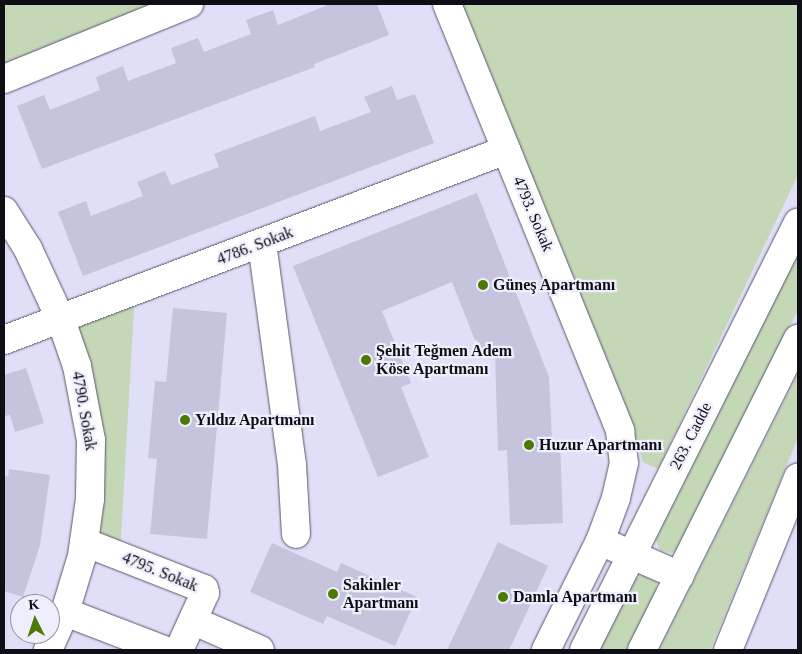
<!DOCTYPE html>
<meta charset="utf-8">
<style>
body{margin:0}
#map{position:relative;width:802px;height:654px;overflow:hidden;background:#e0dff7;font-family:"Times New Roman",serif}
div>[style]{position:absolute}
.green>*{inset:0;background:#c4d7b6}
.building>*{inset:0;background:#c5c4dc}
.roads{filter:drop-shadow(0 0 1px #58576b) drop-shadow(0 0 1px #58576b)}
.minor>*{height:28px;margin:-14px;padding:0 14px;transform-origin:14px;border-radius:14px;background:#fff}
.major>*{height:28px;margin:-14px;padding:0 14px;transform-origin:14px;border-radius:14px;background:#fff}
.dots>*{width:14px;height:14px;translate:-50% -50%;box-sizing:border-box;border:2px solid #eeeefc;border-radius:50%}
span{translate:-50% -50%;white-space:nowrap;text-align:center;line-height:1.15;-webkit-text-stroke:4.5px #eeeefc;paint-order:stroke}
.street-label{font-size:16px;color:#0e0e16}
.poi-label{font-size:16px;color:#0e0e16;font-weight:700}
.left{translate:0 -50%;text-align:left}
.frame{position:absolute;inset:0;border:5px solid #0e0e16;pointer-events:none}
.north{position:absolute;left:10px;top:594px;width:50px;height:50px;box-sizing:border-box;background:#eeeefc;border:1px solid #9494a0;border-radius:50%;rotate:356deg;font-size:14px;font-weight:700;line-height:20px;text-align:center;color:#0e0e16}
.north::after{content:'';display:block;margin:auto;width:18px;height:22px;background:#4a7a01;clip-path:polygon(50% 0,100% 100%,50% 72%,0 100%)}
</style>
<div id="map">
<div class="green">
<div style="clip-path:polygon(4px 4px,189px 4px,4px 79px)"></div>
<div style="clip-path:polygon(462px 4px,798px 4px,798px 175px,658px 469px,643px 462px,628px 411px)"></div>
<div style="clip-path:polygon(798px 253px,798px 310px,677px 549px,672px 553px,660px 550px,655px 538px)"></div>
<div style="clip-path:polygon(135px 291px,120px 555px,84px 542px,89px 513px,61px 320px)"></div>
<div style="clip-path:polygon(798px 373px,798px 438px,710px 650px,659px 650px)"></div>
<div style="clip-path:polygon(644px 574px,656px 579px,657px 592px,629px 650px,599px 650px,634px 580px)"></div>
</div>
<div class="building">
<div style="clip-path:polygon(330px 4px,377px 4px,389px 35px,314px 64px,315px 67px,42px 169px,17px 106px,44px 95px,50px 110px,100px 90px,96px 77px,123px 66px,128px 81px,176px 63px,171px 48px,198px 38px,204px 52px,251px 34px,246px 20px,273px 10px,278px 25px)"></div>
<div style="clip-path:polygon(392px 86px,397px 100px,415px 94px,434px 143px,83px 276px,58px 212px,86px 201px,91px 216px,143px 196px,137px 182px,165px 171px,171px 185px,219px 167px,214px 154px,315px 116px,320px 131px,371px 112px,364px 97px)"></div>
<div style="clip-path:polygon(477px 193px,549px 377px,552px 440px,560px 440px,563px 523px,510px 525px,507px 450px,498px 451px,495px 354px,482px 358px,452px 282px,382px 311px,411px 383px,401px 387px,429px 457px,378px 477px,293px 266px)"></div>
<div style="clip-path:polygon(173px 308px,227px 313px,207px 539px,150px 534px,157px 459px,148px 458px,155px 381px,166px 382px)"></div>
<div style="clip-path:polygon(26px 368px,44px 423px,15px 432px,10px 415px,4px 416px,4px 375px)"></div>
<div style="clip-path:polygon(9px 469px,50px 475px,40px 545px,23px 597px,4px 591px,4px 475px,8px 476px)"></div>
<div style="clip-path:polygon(498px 542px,548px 566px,528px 610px,509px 650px,447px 650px)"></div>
<div style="clip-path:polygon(272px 543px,337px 572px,341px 563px,417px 597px,395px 646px,327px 616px,323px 624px,250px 592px)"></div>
</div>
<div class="roads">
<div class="minor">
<div style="left:447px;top:4px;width:461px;rotate:67.9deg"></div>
<div style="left:620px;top:431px;width:32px;rotate:83deg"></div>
<div style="left:624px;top:463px;width:36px;rotate:103deg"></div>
<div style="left:616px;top:498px;width:46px;rotate:110.4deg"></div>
<div style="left:600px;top:541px;width:122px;rotate:116.4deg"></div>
<div style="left:4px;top:79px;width:200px;rotate:-22.1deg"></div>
<div style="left:4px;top:211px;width:45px;rotate:57.7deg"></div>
<div style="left:28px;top:249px;width:78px;rotate:65.1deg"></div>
<div style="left:61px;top:320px;width:49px;rotate:70.8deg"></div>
<div style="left:77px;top:366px;width:75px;rotate:79.3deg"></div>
<div style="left:91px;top:440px;width:59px;rotate:91deg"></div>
<div style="left:90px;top:499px;width:58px;rotate:98deg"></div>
<div style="left:82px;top:556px;width:59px;rotate:106.9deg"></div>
<div style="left:65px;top:612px;width:42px;rotate:114.1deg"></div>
<div style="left:262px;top:243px;width:224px;rotate:82.3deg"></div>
<div style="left:292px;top:465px;width:69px;rotate:86.7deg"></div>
<div style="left:4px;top:340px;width:537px;rotate:-20.73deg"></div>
<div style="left:600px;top:541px;width:87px;rotate:23.6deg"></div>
<div style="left:84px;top:542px;width:129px;rotate:21.4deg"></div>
<div style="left:204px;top:589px;width:4px;rotate:76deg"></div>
<div style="left:205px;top:593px;width:63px;rotate:114.5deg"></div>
<div style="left:65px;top:612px;width:106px;rotate:21deg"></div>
<div style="left:194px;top:621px;width:72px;rotate:23.7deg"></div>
<div style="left:728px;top:650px;width:186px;rotate:-67.9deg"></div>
</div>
<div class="major">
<div style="left:584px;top:650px;width:478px;rotate:-63.4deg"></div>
<div style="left:642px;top:650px;width:348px;rotate:-63.4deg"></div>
</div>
</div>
<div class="dots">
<div style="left:483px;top:285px;background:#4a7a01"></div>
<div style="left:366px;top:360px;background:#4a7a01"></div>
<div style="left:185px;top:420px;background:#4a7a01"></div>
<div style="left:529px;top:445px;background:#4a7a01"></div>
<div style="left:333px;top:594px;background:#4a7a01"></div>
<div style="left:503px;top:597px;background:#4a7a01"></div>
</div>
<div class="street-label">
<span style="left:533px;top:214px;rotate:67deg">4793. Sokak</span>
<span style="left:255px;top:246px;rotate:-21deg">4786. Sokak</span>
<span style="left:84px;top:411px;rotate:80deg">4790. Sokak</span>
<span style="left:691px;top:436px;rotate:-63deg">263. Cadde</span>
<span style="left:160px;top:572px;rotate:22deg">4795. Sokak</span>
</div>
<div class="poi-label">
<span class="left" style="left:493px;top:285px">Güneş Apartmanı</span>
<span class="left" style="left:376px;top:360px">Şehit Teğmen Adem<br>Köse Apartmanı</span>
<span class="left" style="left:195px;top:420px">Yıldız Apartmanı</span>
<span class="left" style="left:539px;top:445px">Huzur Apartmanı</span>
<span class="left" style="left:343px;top:594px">Sakinler<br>Apartmanı</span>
<span class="left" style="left:513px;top:597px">Damla Apartmanı</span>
</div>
<div class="frame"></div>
<div class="north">K</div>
</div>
